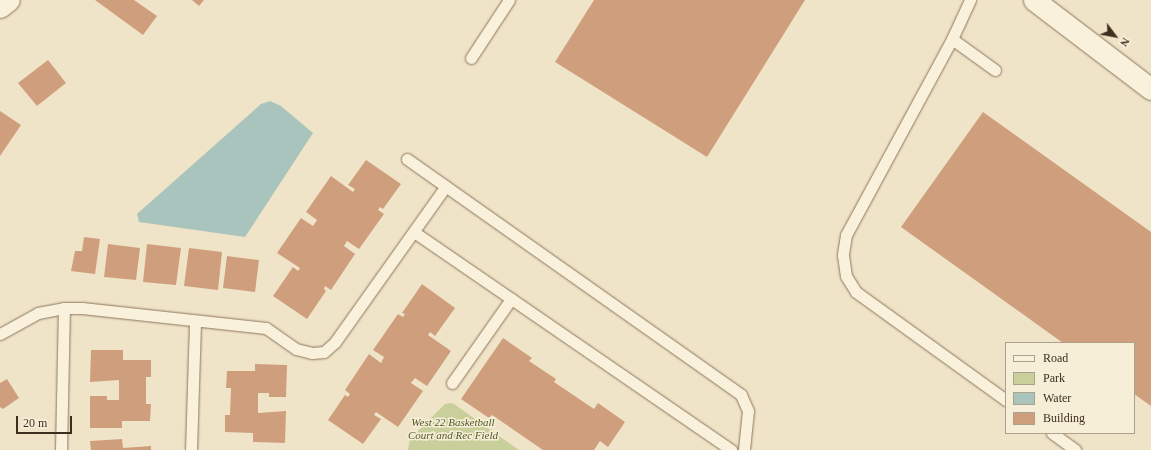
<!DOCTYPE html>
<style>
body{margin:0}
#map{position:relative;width:1151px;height:450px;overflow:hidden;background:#f0e4c8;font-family:Georgia,serif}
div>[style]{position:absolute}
.green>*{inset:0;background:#c9cf9b}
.water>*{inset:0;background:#a9c4bc}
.building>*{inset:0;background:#cf9f7d}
.roads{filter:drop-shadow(0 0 1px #8d765c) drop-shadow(0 0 1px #8d765c)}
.lane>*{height:11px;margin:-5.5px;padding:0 5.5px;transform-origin:5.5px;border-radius:5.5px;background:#faf1dc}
.street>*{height:21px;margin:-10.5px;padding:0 10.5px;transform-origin:10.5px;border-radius:10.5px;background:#faf1dc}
span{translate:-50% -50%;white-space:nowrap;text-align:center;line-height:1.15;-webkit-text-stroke:3px #f7eed8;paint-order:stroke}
.park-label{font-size:11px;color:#4d5a26;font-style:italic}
.legend{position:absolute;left:1005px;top:342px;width:130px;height:92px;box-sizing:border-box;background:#f7eed8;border:1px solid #ada18e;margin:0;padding:5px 7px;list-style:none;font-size:12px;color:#3d2e20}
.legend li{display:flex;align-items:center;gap:8px;height:20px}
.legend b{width:20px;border:1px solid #ada18e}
.north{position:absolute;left:1095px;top:16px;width:40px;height:40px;-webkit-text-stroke:3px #f7eed8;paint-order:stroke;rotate:122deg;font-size:11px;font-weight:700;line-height:16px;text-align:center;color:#3d2e20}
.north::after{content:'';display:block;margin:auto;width:14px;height:18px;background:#3d2e20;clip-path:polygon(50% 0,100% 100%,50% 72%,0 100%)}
.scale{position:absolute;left:16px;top:416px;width:56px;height:18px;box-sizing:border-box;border:2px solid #3d2e20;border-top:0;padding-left:5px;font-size:12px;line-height:14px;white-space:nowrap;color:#3d2e20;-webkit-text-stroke:3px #f7eed8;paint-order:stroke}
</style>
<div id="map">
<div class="green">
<div style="clip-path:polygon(450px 403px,454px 404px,519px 450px,408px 450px,410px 439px,445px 404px)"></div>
</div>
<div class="water">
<div style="clip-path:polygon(270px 101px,281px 106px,313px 133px,245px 237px,139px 222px,137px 214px,261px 104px)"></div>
</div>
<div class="building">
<div style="clip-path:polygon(95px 0,134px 0,157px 16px,143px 35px)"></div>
<div style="clip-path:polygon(192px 0,204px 0,199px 6px)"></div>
<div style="clip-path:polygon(594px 0,805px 0,707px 157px,555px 62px)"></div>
<div style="clip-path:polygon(48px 60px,66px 83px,37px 106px,18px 83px)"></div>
<div style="clip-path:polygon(0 111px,21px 125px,0 156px)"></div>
<div style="clip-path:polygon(983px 112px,1151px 232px,1151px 406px,1134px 394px,1134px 343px,1063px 343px,901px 227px)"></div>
<div style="clip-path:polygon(366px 160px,401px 184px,383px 209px,380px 207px,378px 210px,384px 214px,359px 249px,347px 241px,344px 246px,355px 254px,331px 290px,325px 286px,324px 289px,326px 291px,307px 319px,273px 296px,293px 267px,298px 271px,300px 268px,277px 253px,301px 218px,313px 226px,317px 220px,306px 212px,331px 176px,353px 192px,355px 189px,348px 185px)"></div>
<div style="clip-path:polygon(84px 237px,100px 239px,95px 274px,71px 271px,75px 251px,82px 251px)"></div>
<div style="clip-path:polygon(108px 244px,140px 248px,136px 280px,104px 277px)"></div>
<div style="clip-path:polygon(147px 244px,181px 248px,176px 285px,143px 282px)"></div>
<div style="clip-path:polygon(189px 248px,222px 252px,218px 290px,184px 286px)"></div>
<div style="clip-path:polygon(227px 256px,259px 260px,255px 292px,223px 288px)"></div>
<div style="clip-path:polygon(422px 284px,455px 308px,435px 336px,430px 332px,428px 335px,451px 351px,427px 386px,415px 378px,411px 383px,423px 391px,398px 427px,376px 412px,374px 415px,381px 419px,363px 444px,328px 420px,345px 395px,348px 397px,350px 394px,345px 390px,369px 354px,381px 363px,384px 357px,373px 350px,398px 314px,403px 317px,405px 314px,402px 313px)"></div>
<div style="clip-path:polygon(503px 338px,532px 358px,529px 361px,556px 379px,554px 382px,594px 409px,598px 403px,625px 422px,608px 447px,600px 441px,594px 450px,543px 450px,492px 415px,489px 418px,461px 399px)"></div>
<div style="clip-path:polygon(91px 350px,123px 350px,123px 360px,151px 360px,151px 377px,146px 377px,146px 404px,151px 404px,150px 421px,122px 421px,122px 428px,90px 428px,90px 396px,107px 396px,107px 400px,119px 400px,119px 380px,90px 382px)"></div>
<div style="clip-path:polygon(255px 364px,287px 365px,286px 397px,269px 397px,269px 393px,258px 393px,258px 413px,286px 411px,285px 443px,253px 442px,253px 433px,225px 432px,225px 415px,230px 415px,231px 388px,226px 388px,227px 371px,255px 371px)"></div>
<div style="clip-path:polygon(7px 379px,19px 398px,3px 409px,0 407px,0 383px)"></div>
<div style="clip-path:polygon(122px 439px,123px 448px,151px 446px,151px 450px,91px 450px,90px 441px)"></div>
</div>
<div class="roads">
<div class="lane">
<div style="left:970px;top:0;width:43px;rotate:114.8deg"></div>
<div style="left:952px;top:39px;width:223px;rotate:118.4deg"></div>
<div style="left:846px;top:235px;width:20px;rotate:99deg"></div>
<div style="left:843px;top:255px;width:21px;rotate:82deg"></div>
<div style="left:846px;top:276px;width:19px;rotate:58deg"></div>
<div style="left:856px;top:292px;width:185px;rotate:35.8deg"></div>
<div style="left:952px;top:39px;width:53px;rotate:35.8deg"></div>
<div style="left:471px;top:58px;width:69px;rotate:-56.8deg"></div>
<div style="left:407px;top:159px;width:409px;rotate:35.2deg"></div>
<div style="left:741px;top:395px;width:17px;rotate:66deg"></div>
<div style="left:748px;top:411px;width:39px;rotate:96deg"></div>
<div style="left:414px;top:232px;width:385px;rotate:34.5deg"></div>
<div style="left:0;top:334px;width:43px;rotate:-28.9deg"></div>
<div style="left:38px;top:313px;width:26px;rotate:-11deg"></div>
<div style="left:64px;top:308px;width:18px"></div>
<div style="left:82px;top:308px;width:185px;rotate:6.2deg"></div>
<div style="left:266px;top:328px;width:37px;rotate:35deg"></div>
<div style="left:296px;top:349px;width:16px;rotate:14deg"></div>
<div style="left:312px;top:353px;width:12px;rotate:-5deg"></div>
<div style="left:324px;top:352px;width:15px;rotate:-42deg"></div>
<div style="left:335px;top:342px;width:191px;rotate:-54.6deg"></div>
<div style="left:452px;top:383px;width:103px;rotate:-54.9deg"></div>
<div style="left:1052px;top:433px;width:29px;rotate:36deg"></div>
<div style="left:61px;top:450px;width:142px;rotate:-88.8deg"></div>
<div style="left:191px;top:450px;width:129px;rotate:-88.2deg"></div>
</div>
<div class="street">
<div style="left:1034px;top:0;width:147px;rotate:37.3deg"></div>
<div style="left:0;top:7px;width:11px;rotate:-38deg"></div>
</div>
</div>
<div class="park-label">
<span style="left:453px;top:429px">West 22 Basketball<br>Court and Rec Field</span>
</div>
<ul class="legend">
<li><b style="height:5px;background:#faf1dc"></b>Road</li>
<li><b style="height:11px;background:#c9cf9b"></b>Park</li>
<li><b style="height:11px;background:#a9c4bc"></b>Water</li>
<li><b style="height:11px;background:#cf9f7d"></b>Building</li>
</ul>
<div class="north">N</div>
<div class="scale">20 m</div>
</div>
